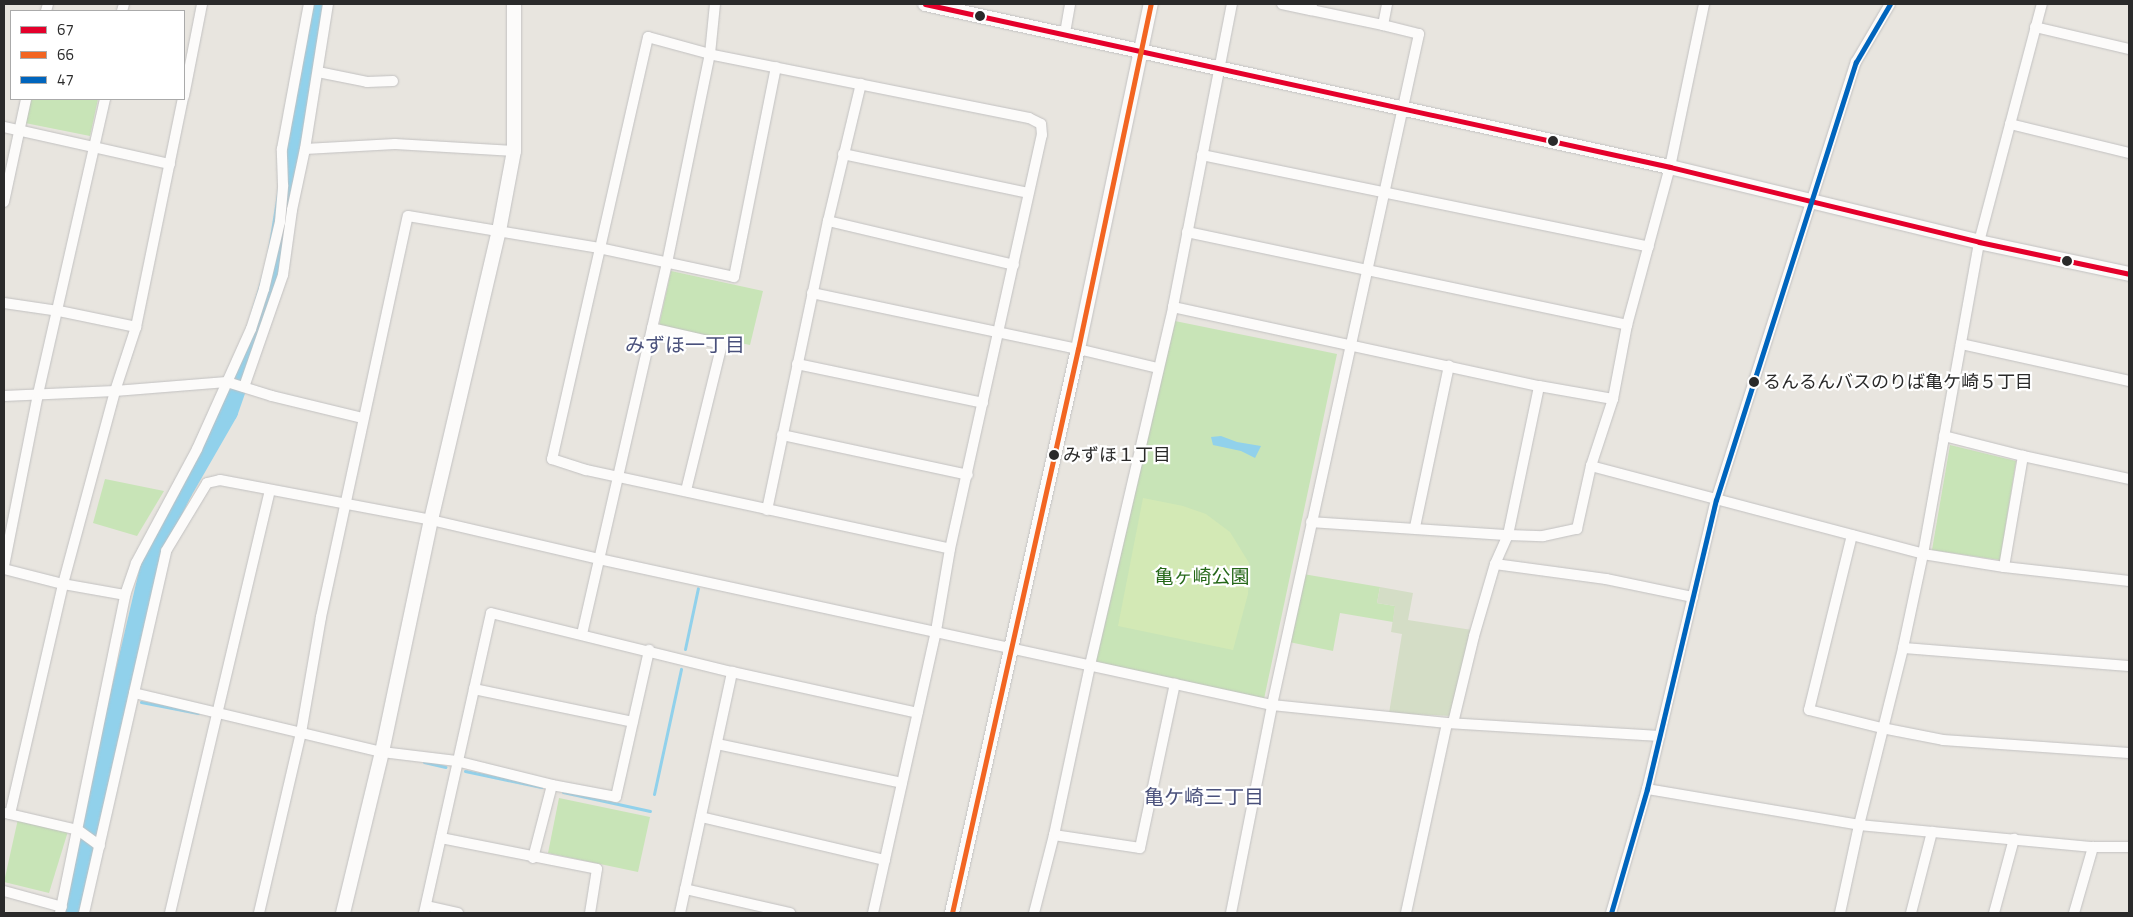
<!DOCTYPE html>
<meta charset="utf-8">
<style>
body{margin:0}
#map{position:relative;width:2133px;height:917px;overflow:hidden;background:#e8e5df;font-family:"Titillium Web","Noto Sans JP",sans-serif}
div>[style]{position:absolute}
.green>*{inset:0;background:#c8e4b7}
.cemetery>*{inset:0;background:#d4ddc6}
.pitch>*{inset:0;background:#d3e9b5}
.water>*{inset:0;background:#91d1eb}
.stream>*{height:3px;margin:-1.5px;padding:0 1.5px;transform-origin:1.5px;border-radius:1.5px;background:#91d1eb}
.river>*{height:20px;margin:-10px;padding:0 10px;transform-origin:10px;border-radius:10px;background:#91d1eb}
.roads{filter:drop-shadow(0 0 1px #c2c1c1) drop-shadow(0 0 1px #c2c1c1)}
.street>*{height:10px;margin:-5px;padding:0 5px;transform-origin:5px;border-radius:5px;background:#fcfbfa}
.secondary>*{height:14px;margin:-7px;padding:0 7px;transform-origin:7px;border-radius:7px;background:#fcfbfa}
.bus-1>*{height:5px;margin:-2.5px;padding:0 2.5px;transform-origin:2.5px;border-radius:2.5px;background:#e4002b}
.bus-2>*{height:5px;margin:-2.5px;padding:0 2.5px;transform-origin:2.5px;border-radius:2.5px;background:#f26522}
.bus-3>*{height:5px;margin:-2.5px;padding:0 2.5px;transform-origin:2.5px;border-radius:2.5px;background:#0065bd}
.dots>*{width:14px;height:14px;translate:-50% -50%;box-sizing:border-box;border:2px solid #fff;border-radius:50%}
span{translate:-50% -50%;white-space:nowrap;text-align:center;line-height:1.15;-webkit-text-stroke:4.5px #fff;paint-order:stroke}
.bus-label{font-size:18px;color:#2a2a2a}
.left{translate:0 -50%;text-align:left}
.park-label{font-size:19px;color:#266819}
.neighbourhood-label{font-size:20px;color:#49507b}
.frame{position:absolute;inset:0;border:5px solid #2a2a2a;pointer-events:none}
.legend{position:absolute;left:10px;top:10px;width:175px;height:90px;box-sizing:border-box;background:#fff;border:1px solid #aaa;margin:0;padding:6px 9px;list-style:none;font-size:15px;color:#2a2a2a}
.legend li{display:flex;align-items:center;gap:10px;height:25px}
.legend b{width:25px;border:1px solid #aaa}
</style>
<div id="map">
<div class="green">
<div style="clip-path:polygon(30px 99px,98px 99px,90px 136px,25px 123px)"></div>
<div style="clip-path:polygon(671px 271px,763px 291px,750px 345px,659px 326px)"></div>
<div style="clip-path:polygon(1170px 320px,1337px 354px,1264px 699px,1095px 662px)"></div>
<div style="clip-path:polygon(1950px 445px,2016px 461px,2000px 560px,1932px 550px)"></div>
<div style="clip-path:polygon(105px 479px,164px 491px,137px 536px,93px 523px)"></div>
<div style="clip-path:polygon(1303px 574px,1380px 587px,1377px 603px,1395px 606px,1393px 622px,1340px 613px,1333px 651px,1289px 642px)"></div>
<div style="clip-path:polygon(559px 798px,650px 817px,638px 872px,548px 853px)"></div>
<div style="clip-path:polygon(18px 819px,69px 828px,49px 893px,4px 882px)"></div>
</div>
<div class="cemetery">
<div style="clip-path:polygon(1380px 587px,1413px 593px,1408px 620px,1472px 630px,1452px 716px,1389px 713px,1402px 634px,1391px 632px,1395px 606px,1377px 603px)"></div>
</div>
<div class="pitch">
<div style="clip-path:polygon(1143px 498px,1183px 506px,1206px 514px,1230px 532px,1249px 563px,1248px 594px,1233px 650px,1118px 626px)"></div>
</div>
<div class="water">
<div style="clip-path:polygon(1221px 436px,1237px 442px,1261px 446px,1255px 458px,1241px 451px,1213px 445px,1211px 437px)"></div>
</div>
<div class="stream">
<div style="left:685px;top:649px;width:62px;rotate:-78deg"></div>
<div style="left:120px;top:698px;width:3px"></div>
<div style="left:141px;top:702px;width:58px;rotate:10.9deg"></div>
<div style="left:424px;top:762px;width:22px;rotate:13deg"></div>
<div style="left:465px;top:771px;width:78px;rotate:11.9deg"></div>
<div style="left:563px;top:792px;width:89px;rotate:12.3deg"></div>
<div style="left:654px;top:794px;width:128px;rotate:-77.8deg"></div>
</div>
<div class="river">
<div style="left:69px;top:913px;width:377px;rotate:-76.8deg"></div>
<div style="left:155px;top:546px;width:60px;rotate:-63.4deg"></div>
<div style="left:182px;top:492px;width:92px;rotate:-60.1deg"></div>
<div style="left:228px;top:412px;width:82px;rotate:-70.7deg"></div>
<div style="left:255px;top:335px;width:75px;rotate:-73.7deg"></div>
<div style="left:276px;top:263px;width:125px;rotate:-80.8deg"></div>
<div style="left:296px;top:140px;width:138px;rotate:-79.6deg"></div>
</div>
<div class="roads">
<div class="street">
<div style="left:1282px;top:4px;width:30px;rotate:12deg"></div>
<div style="left:1312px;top:4px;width:6px;rotate:99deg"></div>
<div style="left:1311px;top:10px;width:74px;rotate:11.8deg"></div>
<div style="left:46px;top:11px;width:7px;rotate:-74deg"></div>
<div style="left:122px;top:11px;width:7px;rotate:-74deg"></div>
<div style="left:2035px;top:27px;width:97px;rotate:13.2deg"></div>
<div style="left:1065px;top:33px;width:29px;rotate:-80deg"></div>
<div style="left:318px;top:72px;width:50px;rotate:11.5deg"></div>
<div style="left:367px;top:82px;width:26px;rotate:-2deg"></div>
<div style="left:184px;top:96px;width:94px;rotate:-78.9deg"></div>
<div style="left:2010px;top:124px;width:122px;rotate:13.7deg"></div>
<div style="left:4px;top:127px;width:170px;rotate:12.6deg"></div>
<div style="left:305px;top:149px;width:90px;rotate:-3.2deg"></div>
<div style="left:395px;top:144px;width:119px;rotate:3.4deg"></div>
<div style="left:843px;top:154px;width:189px;rotate:11.9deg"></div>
<div style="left:1202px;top:155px;width:456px;rotate:11.6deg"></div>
<div style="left:4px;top:202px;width:105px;rotate:-77.9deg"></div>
<div style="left:828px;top:221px;width:191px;rotate:13.3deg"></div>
<div style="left:1187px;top:232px;width:450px;rotate:11.9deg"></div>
<div style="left:812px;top:293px;width:272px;rotate:11.9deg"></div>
<div style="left:1078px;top:349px;width:82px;rotate:13.4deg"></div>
<div style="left:4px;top:303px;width:56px;rotate:8.3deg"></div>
<div style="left:59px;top:311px;width:79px;rotate:11.7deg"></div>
<div style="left:1173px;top:307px;width:374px;rotate:12.2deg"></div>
<div style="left:1539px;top:386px;width:75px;rotate:10deg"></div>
<div style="left:652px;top:328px;width:72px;rotate:12.9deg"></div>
<div style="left:722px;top:344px;width:151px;rotate:103.8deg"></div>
<div style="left:1961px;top:344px;width:172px;rotate:12.4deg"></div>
<div style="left:797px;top:364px;width:190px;rotate:11.8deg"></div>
<div style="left:244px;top:387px;width:119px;rotate:-70.8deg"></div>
<div style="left:283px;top:275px;width:66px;rotate:-82.1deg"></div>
<div style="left:292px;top:210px;width:62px;rotate:-78deg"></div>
<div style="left:305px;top:149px;width:147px;rotate:-81deg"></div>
<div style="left:4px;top:396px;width:111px;rotate:-2.6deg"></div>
<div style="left:115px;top:391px;width:112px;rotate:-4.6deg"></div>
<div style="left:227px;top:382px;width:47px;rotate:17.3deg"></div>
<div style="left:272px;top:396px;width:94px;rotate:13.6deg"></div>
<div style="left:782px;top:435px;width:190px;rotate:12.1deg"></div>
<div style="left:1944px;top:436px;width:81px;rotate:14.2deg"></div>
<div style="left:1591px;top:466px;width:343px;rotate:14.8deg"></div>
<div style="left:1923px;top:554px;width:82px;rotate:9.1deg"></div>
<div style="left:2004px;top:567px;width:126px;rotate:6.4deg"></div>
<div style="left:767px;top:510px;width:295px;rotate:-78.1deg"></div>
<div style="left:828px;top:221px;width:141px;rotate:-76.5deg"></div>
<div style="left:1311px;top:522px;width:197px;rotate:3.8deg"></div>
<div style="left:1508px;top:535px;width:152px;rotate:-78.2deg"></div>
<div style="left:1415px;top:527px;width:165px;rotate:-78.1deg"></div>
<div style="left:1852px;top:535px;width:180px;rotate:103.8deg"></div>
<div style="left:1809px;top:710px;width:75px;rotate:13.9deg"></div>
<div style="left:1882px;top:728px;width:62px;rotate:11.1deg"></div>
<div style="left:1943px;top:740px;width:186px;rotate:4deg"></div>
<div style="left:1495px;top:564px;width:112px;rotate:7.7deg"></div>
<div style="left:1606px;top:579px;width:89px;rotate:11.7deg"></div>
<div style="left:4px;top:566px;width:175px;rotate:-78.8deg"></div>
<div style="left:38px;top:394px;width:303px;rotate:-77.2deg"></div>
<div style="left:2004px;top:567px;width:113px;rotate:-80.3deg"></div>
<div style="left:2023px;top:456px;width:108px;rotate:12.2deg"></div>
<div style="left:4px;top:569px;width:61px;rotate:14.3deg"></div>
<div style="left:63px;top:584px;width:63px;rotate:10.1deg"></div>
<div style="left:582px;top:634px;width:381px;rotate:-77.1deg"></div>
<div style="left:667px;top:263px;width:213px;rotate:-78.4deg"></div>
<div style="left:710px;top:54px;width:50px;rotate:-84.3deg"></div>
<div style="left:1903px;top:648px;width:227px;rotate:4.6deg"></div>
<div style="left:474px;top:689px;width:162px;rotate:11.7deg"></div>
<div style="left:134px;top:693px;width:255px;rotate:13.4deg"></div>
<div style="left:382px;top:752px;width:75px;rotate:6.9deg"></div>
<div style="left:456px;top:761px;width:99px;rotate:14deg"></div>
<div style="left:552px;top:785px;width:65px;rotate:10.6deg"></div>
<div style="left:616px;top:797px;width:151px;rotate:-77.3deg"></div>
<div style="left:1453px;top:723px;width:89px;rotate:-76.4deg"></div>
<div style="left:1474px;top:636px;width:75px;rotate:-73.7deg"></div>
<div style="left:1495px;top:564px;width:32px;rotate:-66deg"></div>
<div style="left:1508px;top:535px;width:35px;rotate:2deg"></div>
<div style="left:1543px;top:536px;width:35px;rotate:-12deg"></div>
<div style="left:1577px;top:529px;width:65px;rotate:-77.5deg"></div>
<div style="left:1591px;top:466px;width:71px;rotate:-71.8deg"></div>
<div style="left:1613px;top:399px;width:75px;rotate:-79.3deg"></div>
<div style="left:1627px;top:325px;width:164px;rotate:-74.8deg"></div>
<div style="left:1670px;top:167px;width:167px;rotate:-78.2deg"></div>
<div style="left:717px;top:744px;width:189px;rotate:11.9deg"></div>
<div style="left:1647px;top:789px;width:215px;rotate:9.6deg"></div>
<div style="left:1859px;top:825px;width:235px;rotate:5.4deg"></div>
<div style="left:2093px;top:847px;width:36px"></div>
<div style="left:5px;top:813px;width:75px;rotate:13.1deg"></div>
<div style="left:78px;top:830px;width:27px;rotate:36deg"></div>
<div style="left:10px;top:814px;width:236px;rotate:-77deg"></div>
<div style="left:63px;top:584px;width:200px;rotate:-74.9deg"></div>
<div style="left:115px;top:391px;width:67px;rotate:-71.8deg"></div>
<div style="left:136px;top:327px;width:233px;rotate:-78.4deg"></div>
<div style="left:701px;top:817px;width:189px;rotate:13.2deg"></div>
<div style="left:1054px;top:835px;width:87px;rotate:8.6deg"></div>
<div style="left:1140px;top:848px;width:168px;rotate:-78deg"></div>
<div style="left:441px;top:838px;width:159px;rotate:11.2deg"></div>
<div style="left:597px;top:869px;width:45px;rotate:99deg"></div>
<div style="left:533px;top:858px;width:75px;rotate:-75.4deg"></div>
<div style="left:685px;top:889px;width:108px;rotate:12.9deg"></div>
<div style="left:4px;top:891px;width:60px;rotate:15.4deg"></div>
<div style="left:427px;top:906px;width:32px;rotate:13deg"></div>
<div style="left:60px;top:913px;width:325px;rotate:-78.4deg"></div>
<div style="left:125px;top:595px;width:34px;rotate:-71deg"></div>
<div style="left:136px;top:563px;width:129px;rotate:-61.8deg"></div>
<div style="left:197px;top:449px;width:132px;rotate:-65.8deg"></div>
<div style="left:251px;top:329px;width:42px;rotate:-72deg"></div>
<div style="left:264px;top:289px;width:69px;rotate:-76.6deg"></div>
<div style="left:280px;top:222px;width:37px;rotate:-85deg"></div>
<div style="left:283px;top:185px;width:36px;rotate:-92deg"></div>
<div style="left:282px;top:149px;width:147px;rotate:-79.5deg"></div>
<div style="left:84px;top:913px;width:371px;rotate:-77.2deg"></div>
<div style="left:166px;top:551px;width:79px;rotate:-58.9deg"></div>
<div style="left:207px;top:483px;width:13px;rotate:-13deg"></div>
<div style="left:220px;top:480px;width:215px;rotate:10.7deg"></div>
<div style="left:431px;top:520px;width:172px;rotate:13.1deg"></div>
<div style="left:599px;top:559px;width:689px;rotate:12.24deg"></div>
<div style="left:1272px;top:705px;width:176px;rotate:5.9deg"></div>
<div style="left:1447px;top:723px;width:213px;rotate:3.5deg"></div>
<div style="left:170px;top:913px;width:434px;rotate:-76.7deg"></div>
<div style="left:259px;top:913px;width:185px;rotate:-76.9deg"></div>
<div style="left:301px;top:733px;width:118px;rotate:-80.2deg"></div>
<div style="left:321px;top:617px;width:410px;rotate:-77.8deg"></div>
<div style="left:408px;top:216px;width:194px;rotate:9.5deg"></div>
<div style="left:599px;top:248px;width:138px;rotate:12.1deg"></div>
<div style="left:734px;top:277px;width:214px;rotate:-78.7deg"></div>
<div style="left:424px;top:913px;width:307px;rotate:-77.4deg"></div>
<div style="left:491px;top:613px;width:248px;rotate:13.8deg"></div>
<div style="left:732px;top:672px;width:190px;rotate:12.4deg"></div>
<div style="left:680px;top:913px;width:247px;rotate:-77.8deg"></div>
<div style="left:873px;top:913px;width:289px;rotate:-77.4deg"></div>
<div style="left:936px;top:631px;width:83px;rotate:-80.3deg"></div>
<div style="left:950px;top:549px;width:424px;rotate:-77.5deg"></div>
<div style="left:1042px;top:135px;width:11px;rotate:-95deg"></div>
<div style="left:1041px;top:124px;width:13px;rotate:-153deg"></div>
<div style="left:1029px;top:118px;width:325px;rotate:-168.7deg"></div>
<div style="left:710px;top:54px;width:64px;rotate:-164.7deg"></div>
<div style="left:648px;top:37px;width:433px;rotate:102.8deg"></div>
<div style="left:552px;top:459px;width:36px;rotate:18deg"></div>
<div style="left:586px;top:470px;width:372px;rotate:12.2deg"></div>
<div style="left:1034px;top:913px;width:81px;rotate:-75.6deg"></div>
<div style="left:1054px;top:835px;width:174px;rotate:-78deg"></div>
<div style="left:1090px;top:665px;width:367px;rotate:-76.9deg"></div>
<div style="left:1173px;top:307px;width:309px;rotate:-79deg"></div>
<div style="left:1231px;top:913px;width:212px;rotate:-78.8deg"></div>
<div style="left:1272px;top:705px;width:687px;rotate:-77.64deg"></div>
<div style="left:1419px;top:34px;width:37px;rotate:-166deg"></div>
<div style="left:1383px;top:25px;width:21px;rotate:-79deg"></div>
<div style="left:1406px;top:913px;width:194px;rotate:-77.8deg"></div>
<div style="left:1611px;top:913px;width:129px;rotate:-73.8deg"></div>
<div style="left:1647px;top:789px;width:297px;rotate:-76.6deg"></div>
<div style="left:1716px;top:500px;width:460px;rotate:-72.3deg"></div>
<div style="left:1856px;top:62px;width:67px;rotate:-59.6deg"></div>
<div style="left:1840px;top:913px;width:90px;rotate:-77.8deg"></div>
<div style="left:1859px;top:825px;width:182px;rotate:-76deg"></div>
<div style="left:1903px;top:648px;width:96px;rotate:-78deg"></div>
<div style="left:1923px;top:554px;width:317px;rotate:-79.8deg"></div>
<div style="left:1979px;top:242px;width:246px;rotate:-75.2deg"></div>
<div style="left:1911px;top:913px;width:84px;rotate:-75.5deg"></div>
<div style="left:1994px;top:913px;width:77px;rotate:-74.9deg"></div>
<div style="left:2074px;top:913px;width:69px;rotate:-73.9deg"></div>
</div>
<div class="secondary">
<div style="left:925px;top:4px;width:763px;rotate:12.34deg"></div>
<div style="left:1670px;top:167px;width:318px;rotate:13.6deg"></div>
<div style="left:1979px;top:242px;width:153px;rotate:12deg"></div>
<div style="left:343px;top:913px;width:166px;rotate:-76.4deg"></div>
<div style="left:382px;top:752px;width:237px;rotate:-78.1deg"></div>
<div style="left:431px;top:520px;width:297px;rotate:-76.8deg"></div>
<div style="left:499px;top:231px;width:81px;rotate:-79.4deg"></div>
<div style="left:514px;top:151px;width:147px;rotate:-90deg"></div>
<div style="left:952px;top:913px;width:578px;rotate:-77.41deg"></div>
<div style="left:1078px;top:349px;width:353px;rotate:-78.1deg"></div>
</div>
</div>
<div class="bus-1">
<div style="left:925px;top:4px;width:763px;rotate:12.34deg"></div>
<div style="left:1670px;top:167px;width:318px;rotate:13.6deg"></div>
<div style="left:1979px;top:242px;width:153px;rotate:12deg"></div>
</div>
<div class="bus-2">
<div style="left:952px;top:913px;width:578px;rotate:-77.41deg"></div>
<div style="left:1078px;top:349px;width:353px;rotate:-78.1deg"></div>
</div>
<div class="bus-3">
<div style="left:1611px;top:913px;width:129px;rotate:-73.8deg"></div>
<div style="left:1647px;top:789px;width:297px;rotate:-76.6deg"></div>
<div style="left:1716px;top:500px;width:460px;rotate:-72.3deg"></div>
<div style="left:1856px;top:62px;width:67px;rotate:-59.6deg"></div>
</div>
<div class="dots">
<div style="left:980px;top:16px;background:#2a2a2a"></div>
<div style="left:1553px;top:141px;background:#2a2a2a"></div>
<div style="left:2067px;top:261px;background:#2a2a2a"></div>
<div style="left:1754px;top:382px;background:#2a2a2a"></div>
<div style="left:1054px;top:455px;background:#2a2a2a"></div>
</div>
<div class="bus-label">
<span class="left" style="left:1763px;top:382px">るんるんバスのりば亀ケ崎５丁目</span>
<span class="left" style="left:1063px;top:455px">みずほ１丁目</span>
</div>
<div class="park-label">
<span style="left:1202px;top:576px">亀ヶ崎公園</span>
</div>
<div class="neighbourhood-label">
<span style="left:685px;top:344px">みずほ一丁目</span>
<span style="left:1204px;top:796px">亀ケ崎三丁目</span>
</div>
<div class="frame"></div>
<ul class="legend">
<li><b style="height:6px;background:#e4002b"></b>67</li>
<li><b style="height:6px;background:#f26522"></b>66</li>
<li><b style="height:6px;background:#0065bd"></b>47</li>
</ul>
</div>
